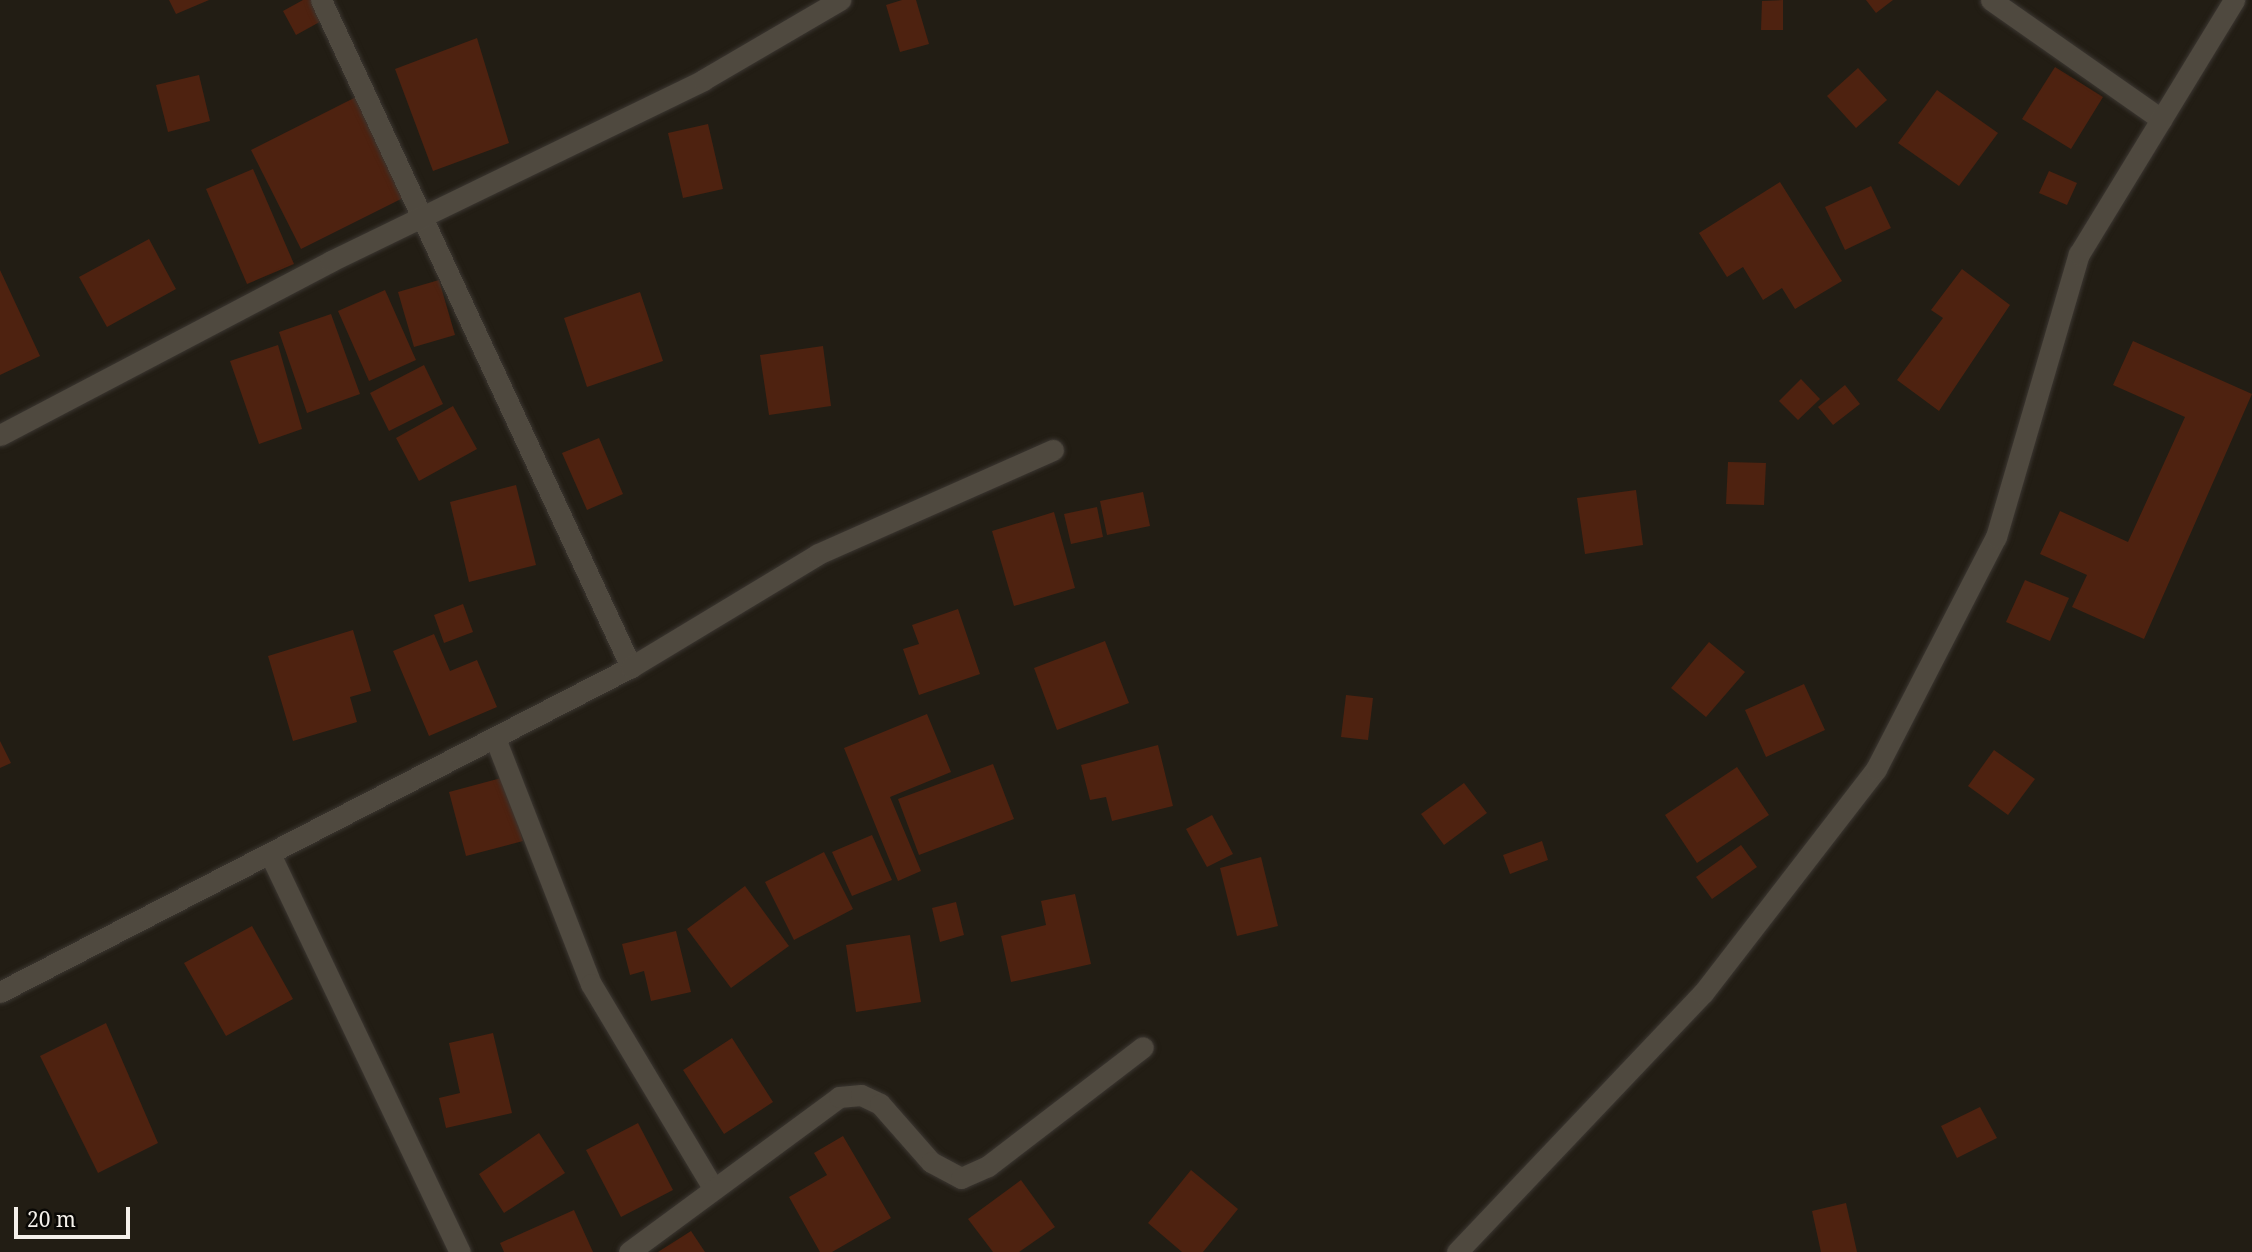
<!DOCTYPE html>
<style>
body{margin:0}
#map{position:relative;width:2252px;height:1252px;overflow:hidden;background:#221d14;font-family:"Noto Serif",serif}
div>[style]{position:absolute}
.building>*{inset:0;background:#4e2210}
.roads{filter:drop-shadow(0 0 2px #3b3631) drop-shadow(0 0 2px #3b3631)}
.minor>*{height:21px;margin:-10.5px;padding:0 10.5px;transform-origin:10.5px;border-radius:10.5px;background:#4f493f}
span{translate:-50% -50%;white-space:nowrap;text-align:center;line-height:1.15;-webkit-text-stroke:7px #0a0805;paint-order:stroke}
.scale{position:absolute;left:14px;top:1207px;width:116px;height:32px;box-sizing:border-box;border:4px solid #f5f1eb;border-top:0;padding-left:9px;font-size:21px;line-height:24px;white-space:nowrap;color:#f5f1eb;-webkit-text-stroke:5px #0a0805;paint-order:stroke}
</style>
<div id="map">
<div class="building">
<div style="clip-path:polygon(169px 0,209px 0,176px 14px)"></div>
<div style="clip-path:polygon(303px 0,313px 0,325px 19px,296px 35px,283px 11px)"></div>
<div style="clip-path:polygon(902px 0,916px 0,929px 44px,900px 52px,886px 5px)"></div>
<div style="clip-path:polygon(1783px 0,1783px 30px,1761px 30px,1762px 1px)"></div>
<div style="clip-path:polygon(1866px 0,1893px 0,1876px 13px)"></div>
<div style="clip-path:polygon(477px 38px,509px 143px,433px 171px,395px 69px)"></div>
<div style="clip-path:polygon(2055px 67px,2103px 97px,2071px 149px,2022px 119px)"></div>
<div style="clip-path:polygon(1858px 68px,1887px 100px,1856px 128px,1827px 96px)"></div>
<div style="clip-path:polygon(199px 75px,210px 121px,168px 132px,156px 85px)"></div>
<div style="clip-path:polygon(1937px 90px,1998px 133px,1959px 186px,1898px 143px)"></div>
<div style="clip-path:polygon(358px 96px,409px 195px,301px 249px,251px 150px)"></div>
<div style="clip-path:polygon(708px 124px,723px 189px,683px 198px,668px 133px)"></div>
<div style="clip-path:polygon(253px 169px,294px 264px,247px 284px,206px 189px)"></div>
<div style="clip-path:polygon(2049px 171px,2077px 183px,2067px 205px,2039px 193px)"></div>
<div style="clip-path:polygon(1780px 182px,1842px 281px,1795px 309px,1782px 288px,1763px 300px,1743px 267px,1727px 277px,1699px 233px)"></div>
<div style="clip-path:polygon(1871px 186px,1891px 228px,1845px 250px,1825px 207px)"></div>
<div style="clip-path:polygon(149px 239px,176px 289px,107px 327px,79px 277px)"></div>
<div style="clip-path:polygon(1962px 269px,2010px 305px,1939px 411px,1897px 380px,1943px 318px,1931px 310px)"></div>
<div style="clip-path:polygon(0 270px,40px 356px,0 375px)"></div>
<div style="clip-path:polygon(439px 280px,455px 335px,414px 347px,398px 292px)"></div>
<div style="clip-path:polygon(385px 290px,416px 360px,369px 381px,338px 311px)"></div>
<div style="clip-path:polygon(640px 292px,663px 361px,587px 387px,564px 318px)"></div>
<div style="clip-path:polygon(331px 314px,360px 394px,307px 413px,279px 332px)"></div>
<div style="clip-path:polygon(2133px 341px,2252px 394px,2144px 639px,2072px 607px,2087px 575px,2040px 554px,2060px 511px,2128px 542px,2185px 417px,2113px 385px)"></div>
<div style="clip-path:polygon(278px 345px,302px 429px,259px 444px,230px 361px)"></div>
<div style="clip-path:polygon(823px 346px,831px 406px,769px 415px,760px 355px)"></div>
<div style="clip-path:polygon(424px 365px,443px 404px,389px 431px,370px 393px)"></div>
<div style="clip-path:polygon(1801px 379px,1820px 399px,1798px 420px,1779px 401px)"></div>
<div style="clip-path:polygon(1845px 385px,1860px 404px,1833px 425px,1818px 407px)"></div>
<div style="clip-path:polygon(453px 406px,477px 449px,419px 481px,396px 438px)"></div>
<div style="clip-path:polygon(599px 438px,623px 494px,587px 510px,562px 453px)"></div>
<div style="clip-path:polygon(1728px 462px,1766px 463px,1764px 505px,1726px 504px)"></div>
<div style="clip-path:polygon(516px 485px,536px 565px,469px 582px,450px 502px)"></div>
<div style="clip-path:polygon(1636px 490px,1643px 545px,1585px 554px,1577px 498px)"></div>
<div style="clip-path:polygon(1143px 492px,1150px 526px,1107px 535px,1100px 501px)"></div>
<div style="clip-path:polygon(1097px 507px,1103px 537px,1071px 544px,1064px 514px)"></div>
<div style="clip-path:polygon(1054px 512px,1075px 588px,1014px 606px,992px 531px)"></div>
<div style="clip-path:polygon(2025px 580px,2069px 598px,2050px 641px,2006px 622px)"></div>
<div style="clip-path:polygon(463px 604px,473px 632px,444px 643px,434px 615px)"></div>
<div style="clip-path:polygon(958px 609px,980px 674px,919px 695px,903px 649px,919px 644px,912px 625px)"></div>
<div style="clip-path:polygon(353px 630px,371px 691px,350px 697px,357px 722px,293px 741px,268px 656px)"></div>
<div style="clip-path:polygon(434px 634px,450px 671px,477px 660px,497px 707px,429px 736px,393px 651px)"></div>
<div style="clip-path:polygon(1105px 641px,1129px 703px,1057px 730px,1034px 668px)"></div>
<div style="clip-path:polygon(1709px 642px,1745px 672px,1706px 717px,1671px 688px)"></div>
<div style="clip-path:polygon(1804px 684px,1825px 730px,1766px 757px,1745px 710px)"></div>
<div style="clip-path:polygon(1346px 695px,1373px 698px,1368px 740px,1341px 737px)"></div>
<div style="clip-path:polygon(927px 714px,951px 772px,890px 797px,921px 871px,898px 881px,844px 748px)"></div>
<div style="clip-path:polygon(0 741px,11px 763px,0 768px)"></div>
<div style="clip-path:polygon(1158px 745px,1173px 806px,1112px 821px,1106px 797px,1090px 800px,1081px 765px)"></div>
<div style="clip-path:polygon(1994px 750px,2035px 779px,2008px 815px,1968px 786px)"></div>
<div style="clip-path:polygon(993px 764px,1014px 819px,919px 855px,898px 799px)"></div>
<div style="clip-path:polygon(1737px 767px,1769px 815px,1697px 863px,1665px 815px)"></div>
<div style="clip-path:polygon(505px 777px,523px 841px,466px 856px,449px 792px)"></div>
<div style="clip-path:polygon(1464px 783px,1487px 813px,1444px 845px,1421px 814px)"></div>
<div style="clip-path:polygon(1212px 815px,1233px 854px,1207px 867px,1186px 829px)"></div>
<div style="clip-path:polygon(872px 835px,892px 880px,852px 896px,832px 852px)"></div>
<div style="clip-path:polygon(1542px 841px,1548px 860px,1510px 874px,1503px 855px)"></div>
<div style="clip-path:polygon(1741px 845px,1757px 867px,1712px 899px,1696px 877px)"></div>
<div style="clip-path:polygon(824px 852px,853px 909px,794px 940px,765px 882px)"></div>
<div style="clip-path:polygon(1261px 857px,1278px 926px,1237px 936px,1220px 868px)"></div>
<div style="clip-path:polygon(745px 886px,789px 946px,731px 988px,687px 929px)"></div>
<div style="clip-path:polygon(1075px 894px,1091px 964px,1011px 982px,1001px 936px,1046px 925px,1041px 901px)"></div>
<div style="clip-path:polygon(956px 902px,964px 935px,940px 942px,932px 908px)"></div>
<div style="clip-path:polygon(252px 926px,293px 999px,226px 1036px,184px 963px)"></div>
<div style="clip-path:polygon(676px 931px,691px 992px,651px 1001px,644px 971px,630px 975px,622px 944px)"></div>
<div style="clip-path:polygon(910px 935px,921px 1002px,856px 1012px,846px 945px)"></div>
<div style="clip-path:polygon(106px 1023px,158px 1143px,98px 1173px,40px 1056px)"></div>
<div style="clip-path:polygon(493px 1033px,512px 1113px,446px 1128px,439px 1098px,460px 1093px,449px 1043px)"></div>
<div style="clip-path:polygon(732px 1038px,773px 1102px,724px 1134px,683px 1070px)"></div>
<div style="clip-path:polygon(1980px 1107px,1997px 1138px,1957px 1158px,1941px 1126px)"></div>
<div style="clip-path:polygon(638px 1123px,673px 1190px,621px 1217px,586px 1150px)"></div>
<div style="clip-path:polygon(539px 1133px,565px 1173px,504px 1213px,479px 1174px)"></div>
<div style="clip-path:polygon(843px 1136px,891px 1218px,832px 1252px,820px 1252px,789px 1197px,827px 1175px,814px 1153px)"></div>
<div style="clip-path:polygon(1191px 1170px,1238px 1209px,1203px 1252px,1182px 1252px,1148px 1223px)"></div>
<div style="clip-path:polygon(1021px 1180px,1055px 1227px,1019px 1252px,993px 1252px,968px 1219px)"></div>
<div style="clip-path:polygon(1846px 1203px,1857px 1252px,1821px 1252px,1812px 1211px)"></div>
<div style="clip-path:polygon(574px 1210px,593px 1252px,504px 1252px,500px 1243px)"></div>
<div style="clip-path:polygon(691px 1231px,705px 1252px,658px 1252px)"></div>
</div>
<div class="roads">
<div class="minor">
<div style="left:321px;top:0;width:736px;rotate:65.07deg"></div>
<div style="left:1991px;top:0;width:208px;rotate:35deg"></div>
<div style="left:0;top:435px;width:374px;rotate:-27.7deg"></div>
<div style="left:331px;top:261px;width:414px;rotate:-25.9deg"></div>
<div style="left:703px;top:80px;width:159px;rotate:-30.3deg"></div>
<div style="left:495px;top:738px;width:264px;rotate:68.7deg"></div>
<div style="left:591px;top:984px;width:235px;rotate:59.1deg"></div>
<div style="left:270px;top:854px;width:441px;rotate:64.5deg"></div>
<div style="left:0;top:992px;width:710px;rotate:-27.25deg"></div>
<div style="left:631px;top:667px;width:218px;rotate:-31.1deg"></div>
<div style="left:818px;top:554px;width:257px;rotate:-23.9deg"></div>
<div style="left:629px;top:1252px;width:261px;rotate:-36.4deg"></div>
<div style="left:839px;top:1097px;width:22px;rotate:-5deg"></div>
<div style="left:861px;top:1095px;width:21px;rotate:25deg"></div>
<div style="left:880px;top:1104px;width:77px;rotate:48.7deg"></div>
<div style="left:931px;top:1162px;width:34px;rotate:28deg"></div>
<div style="left:961px;top:1178px;width:30px;rotate:-24deg"></div>
<div style="left:988px;top:1166px;width:195px;rotate:-37.5deg"></div>
<div style="left:1457px;top:1252px;width:357px;rotate:-46.5deg"></div>
<div style="left:1703px;top:993px;width:283px;rotate:-52.3deg"></div>
<div style="left:1876px;top:769px;width:261px;rotate:-62.7deg"></div>
<div style="left:1996px;top:537px;width:295px;rotate:-73.7deg"></div>
<div style="left:2079px;top:254px;width:298px;rotate:-58.6deg"></div>
</div>
</div>
<div class="scale">20 m</div>
</div>
